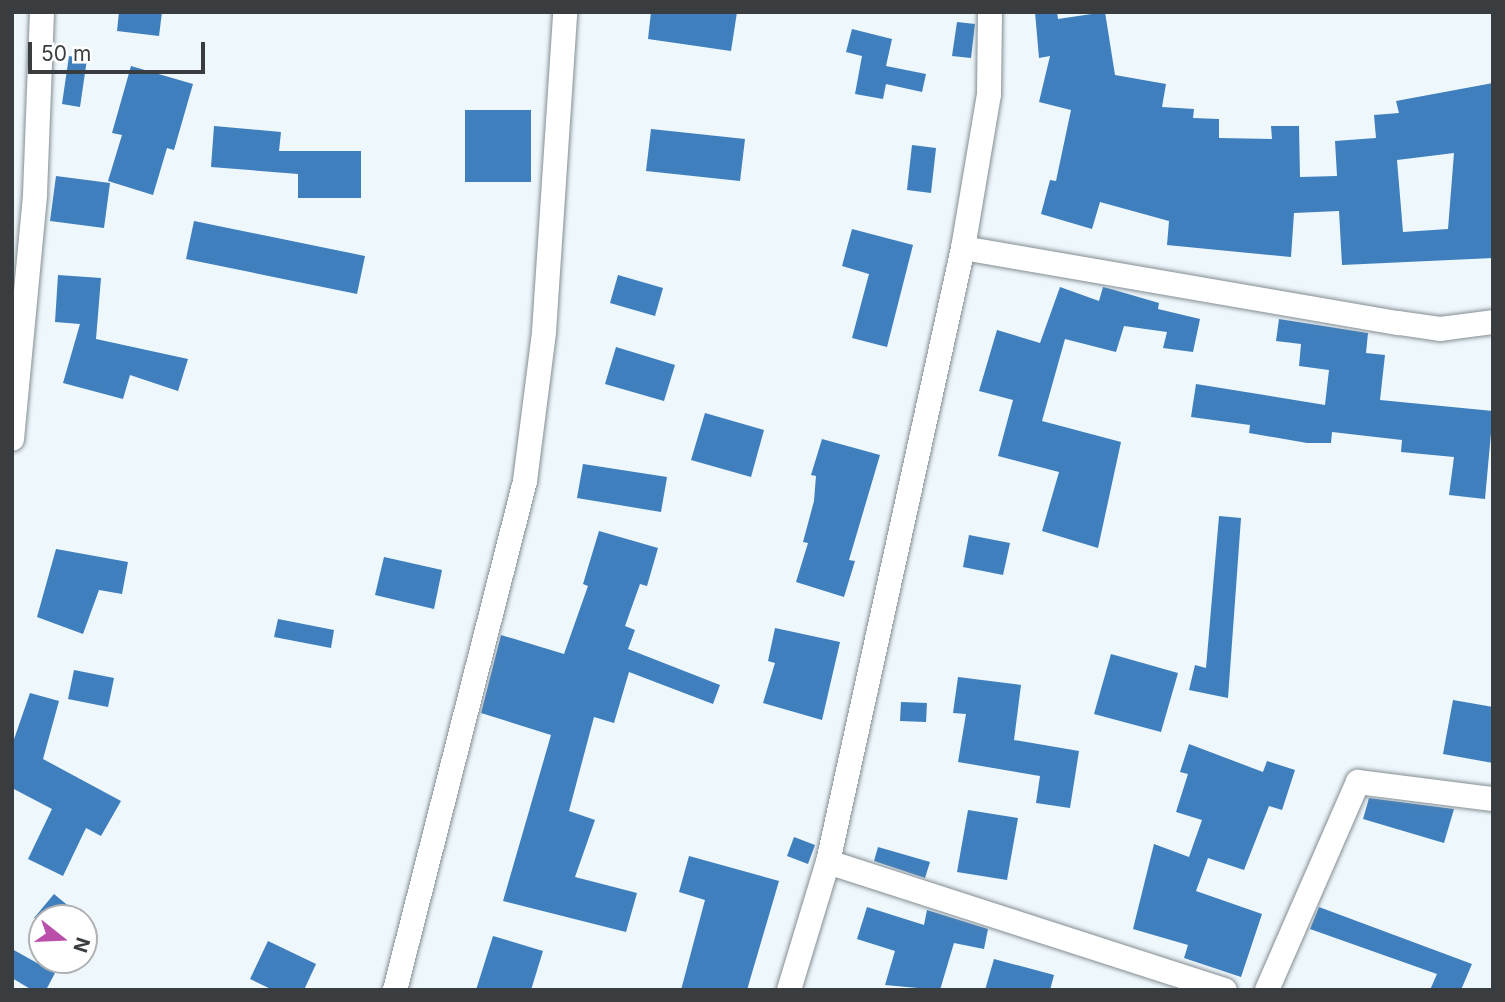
<!DOCTYPE html>
<style>
body{margin:0}
#map{position:relative;width:1505px;height:1002px;overflow:hidden;background:#edf7fc;font-family:Inter,sans-serif}
div>[style]{position:absolute}
.building>*{inset:0;background:#3f7fbd}
.roads{filter:drop-shadow(0 0 2px #848d92) drop-shadow(0 0 2px #848d92)}
.minor>*{height:24px;margin:-12px;padding:0 12px;transform-origin:12px;border-radius:12px;background:#fff}
span{translate:-50% -50%;white-space:nowrap;text-align:center;line-height:1.15;-webkit-text-stroke:7px #fff;paint-order:stroke}
.frame{position:absolute;inset:0;border:14px solid #393d3f;pointer-events:none}
.north{position:absolute;left:28px;top:904px;width:70px;height:70px;box-sizing:border-box;background:#fff;border:2px solid #b0b1b2;border-radius:50%;rotate:108deg;font-size:19px;font-weight:700;line-height:28px;text-align:center;color:#393d3f}
.north::after{content:'';display:block;margin:auto;width:24px;height:32px;background:#bb4dab;clip-path:polygon(50% 0,100% 100%,50% 72%,0 100%)}
.scale{position:absolute;left:28px;top:42px;width:177px;height:32px;box-sizing:border-box;border:4px solid #393d3f;border-top:0;padding-left:9px;font-size:21px;line-height:24px;white-space:nowrap;color:#393d3f;-webkit-text-stroke:5px #fff;paint-order:stroke}
</style>
<div id="map">
<div class="building">
<div style="clip-path:polygon(119px 12px,162px 12px,159px 36px,117px 31px)"></div>
<div style="clip-path:polygon(651px 12px,737px 12px,731px 51px,648px 39px)"></div>
<div style="clip-path:polygon(evenodd,1035px 12px,1057px 12px,1058px 19px,1105px 12px,1115px 75px,1166px 84px,1162px 107px,1194px 109px,1193px 118px,1219px 119px,1219px 138px,1272px 139px,1271px 126px,1299px 126px,1300px 177px,1337px 176px,1335px 141px,1376px 138px,1374px 115px,1399px 113px,1396px 101px,1493px 83px,1493px 258px,1342px 265px,1339px 211px,1294px 213px,1291px 257px,1167px 245px,1169px 221px,1100px 202px,1092px 229px,1041px 214px,1050px 180px,1056px 181px,1071px 110px,1039px 102px,1050px 56px,1039px 58px,1035px 12px,1454px 153px,1448px 229px,1403px 232px,1397px 160px,1454px 153px)"></div>
<div style="clip-path:polygon(957px 22px,975px 24px,971px 58px,952px 56px)"></div>
<div style="clip-path:polygon(852px 29px,892px 39px,886px 66px,926px 74px,922px 92px,886px 84px,883px 99px,855px 94px,862px 56px,846px 52px)"></div>
<div style="clip-path:polygon(69px 56px,87px 59px,80px 107px,62px 104px)"></div>
<div style="clip-path:polygon(131px 66px,193px 84px,174px 150px,167px 148px,153px 195px,108px 181px,122px 135px,112px 133px)"></div>
<div style="clip-path:polygon(465px 110px,531px 110px,531px 182px,465px 182px)"></div>
<div style="clip-path:polygon(214px 126px,281px 132px,279px 151px,361px 151px,361px 198px,298px 198px,298px 174px,211px 167px)"></div>
<div style="clip-path:polygon(651px 129px,745px 139px,740px 181px,646px 171px)"></div>
<div style="clip-path:polygon(912px 145px,936px 148px,931px 193px,907px 190px)"></div>
<div style="clip-path:polygon(56px 176px,110px 183px,104px 228px,50px 221px)"></div>
<div style="clip-path:polygon(194px 221px,365px 256px,357px 294px,186px 259px)"></div>
<div style="clip-path:polygon(852px 229px,913px 245px,887px 347px,852px 338px,869px 274px,842px 266px)"></div>
<div style="clip-path:polygon(58px 275px,101px 278px,96px 339px,188px 359px,178px 391px,130px 375px,123px 399px,63px 383px,80px 324px,55px 322px)"></div>
<div style="clip-path:polygon(618px 275px,663px 288px,655px 316px,610px 303px)"></div>
<div style="clip-path:polygon(1060px 287px,1099px 301px,1103px 287px,1111px 289px,1159px 303px,1158px 309px,1200px 319px,1193px 352px,1163px 348px,1167px 332px,1124px 326px,1116px 352px,1065px 339px,1042px 421px,1121px 442px,1098px 548px,1042px 531px,1059px 472px,998px 456px,1013px 400px,979px 391px,997px 330px,1040px 343px)"></div>
<div style="clip-path:polygon(1279px 319px,1368px 333px,1366px 353px,1385px 355px,1380px 400px,1493px 411px,1485px 499px,1449px 495px,1454px 457px,1401px 452px,1402px 440px,1332px 432px,1331px 443px,1307px 443px,1249px 433px,1250px 425px,1191px 417px,1196px 384px,1325px 405px,1329px 370px,1299px 366px,1301px 344px,1276px 341px)"></div>
<div style="clip-path:polygon(616px 347px,675px 365px,664px 401px,605px 384px)"></div>
<div style="clip-path:polygon(705px 413px,764px 430px,751px 477px,691px 460px)"></div>
<div style="clip-path:polygon(822px 439px,880px 455px,849px 560px,855px 561px,844px 597px,796px 582px,808px 543px,803px 542px,814px 501px,816px 476px,811px 475px)"></div>
<div style="clip-path:polygon(583px 464px,667px 477px,661px 512px,577px 498px)"></div>
<div style="clip-path:polygon(1219px 516px,1241px 518px,1228px 698px,1189px 690px,1195px 665px,1206px 668px)"></div>
<div style="clip-path:polygon(599px 531px,658px 548px,647px 586px,640px 584px,625px 626px,635px 630px,628px 649px,720px 685px,713px 704px,629px 672px,614px 723px,594px 717px,569px 811px,595px 820px,575px 877px,637px 893px,626px 932px,503px 901px,551px 735px,481px 713px,501px 635px,564px 654px,588px 586px,583px 584px)"></div>
<div style="clip-path:polygon(969px 535px,1010px 543px,1003px 575px,963px 567px)"></div>
<div style="clip-path:polygon(56px 549px,128px 562px,122px 594px,99px 590px,83px 634px,37px 617px)"></div>
<div style="clip-path:polygon(384px 557px,442px 570px,434px 609px,375px 595px)"></div>
<div style="clip-path:polygon(278px 619px,334px 630px,331px 648px,274px 637px)"></div>
<div style="clip-path:polygon(775px 628px,840px 642px,822px 720px,763px 703px,775px 663px,768px 661px)"></div>
<div style="clip-path:polygon(1111px 654px,1178px 673px,1161px 732px,1094px 714px)"></div>
<div style="clip-path:polygon(74px 670px,114px 678px,108px 707px,68px 699px)"></div>
<div style="clip-path:polygon(958px 677px,1021px 685px,1014px 740px,1079px 751px,1070px 808px,1036px 803px,1040px 776px,958px 762px,966px 714px,953px 713px)"></div>
<div style="clip-path:polygon(30px 693px,59px 701px,43px 759px,121px 801px,101px 836px,86px 828px,63px 876px,28px 859px,52px 809px,12px 788px,12px 745px)"></div>
<div style="clip-path:polygon(1453px 700px,1493px 707px,1493px 763px,1443px 754px)"></div>
<div style="clip-path:polygon(901px 702px,927px 703px,926px 722px,900px 721px)"></div>
<div style="clip-path:polygon(1189px 744px,1263px 772px,1267px 761px,1295px 770px,1282px 810px,1269px 806px,1244px 870px,1208px 858px,1196px 891px,1262px 914px,1241px 977px,1184px 958px,1188px 945px,1133px 929px,1154px 844px,1189px 857px,1202px 820px,1176px 812px,1188px 774px,1180px 772px)"></div>
<div style="clip-path:polygon(1369px 798px,1454px 809px,1444px 843px,1363px 819px)"></div>
<div style="clip-path:polygon(968px 810px,1018px 818px,1007px 880px,957px 872px)"></div>
<div style="clip-path:polygon(794px 837px,815px 845px,808px 864px,787px 856px)"></div>
<div style="clip-path:polygon(878px 847px,930px 862px,925px 878px,874px 861px)"></div>
<div style="clip-path:polygon(689px 856px,779px 881px,747px 990px,681px 990px,705px 900px,679px 892px)"></div>
<div style="clip-path:polygon(54px 894px,83px 918px,34px 918px)"></div>
<div style="clip-path:polygon(867px 907px,924px 925px,927px 910px,988px 929px,984px 949px,954px 943px,940px 990px,885px 985px,895px 951px,857px 939px)"></div>
<div style="clip-path:polygon(1319px 907px,1472px 964px,1461px 990px,1430px 990px,1437px 974px,1310px 929px)"></div>
<div style="clip-path:polygon(493px 936px,543px 951px,531px 990px,476px 990px)"></div>
<div style="clip-path:polygon(268px 941px,316px 964px,304px 990px,273px 990px,250px 979px)"></div>
<div style="clip-path:polygon(12px 949px,55px 973px,46px 990px,32px 990px,12px 978px)"></div>
<div style="clip-path:polygon(994px 959px,1054px 975px,1050px 990px,985px 990px)"></div>
</div>
<div class="roads">
<div class="minor">
<div style="left:963px;top:248px;width:442px;rotate:9.8deg"></div>
<div style="left:1399px;top:323px;width:41px;rotate:8.3deg"></div>
<div style="left:1440px;top:329px;width:53px;rotate:-7.5deg"></div>
<div style="left:12px;top:439px;width:246px;rotate:-84.6deg"></div>
<div style="left:35px;top:194px;width:182px;rotate:-87.8deg"></div>
<div style="left:828px;top:862px;width:417px;rotate:17.9deg"></div>
<div style="left:395px;top:990px;width:525px;rotate:-75.67deg"></div>
<div style="left:525px;top:481px;width:150px;rotate:-82.7deg"></div>
<div style="left:544px;top:332px;width:321px;rotate:-86.2deg"></div>
<div style="left:789px;top:990px;width:134px;rotate:-73.1deg"></div>
<div style="left:828px;top:862px;width:629px;rotate:-77.6deg"></div>
<div style="left:963px;top:248px;width:156px;rotate:-80.4deg"></div>
<div style="left:989px;top:94px;width:82px;rotate:-89.3deg"></div>
<div style="left:1267px;top:990px;width:227px;rotate:-66.4deg"></div>
<div style="left:1358px;top:782px;width:136px;rotate:7.2deg"></div>
</div>
</div>
<div class="frame"></div>
<div class="north">N</div>
<div class="scale">50 m</div>
</div>
